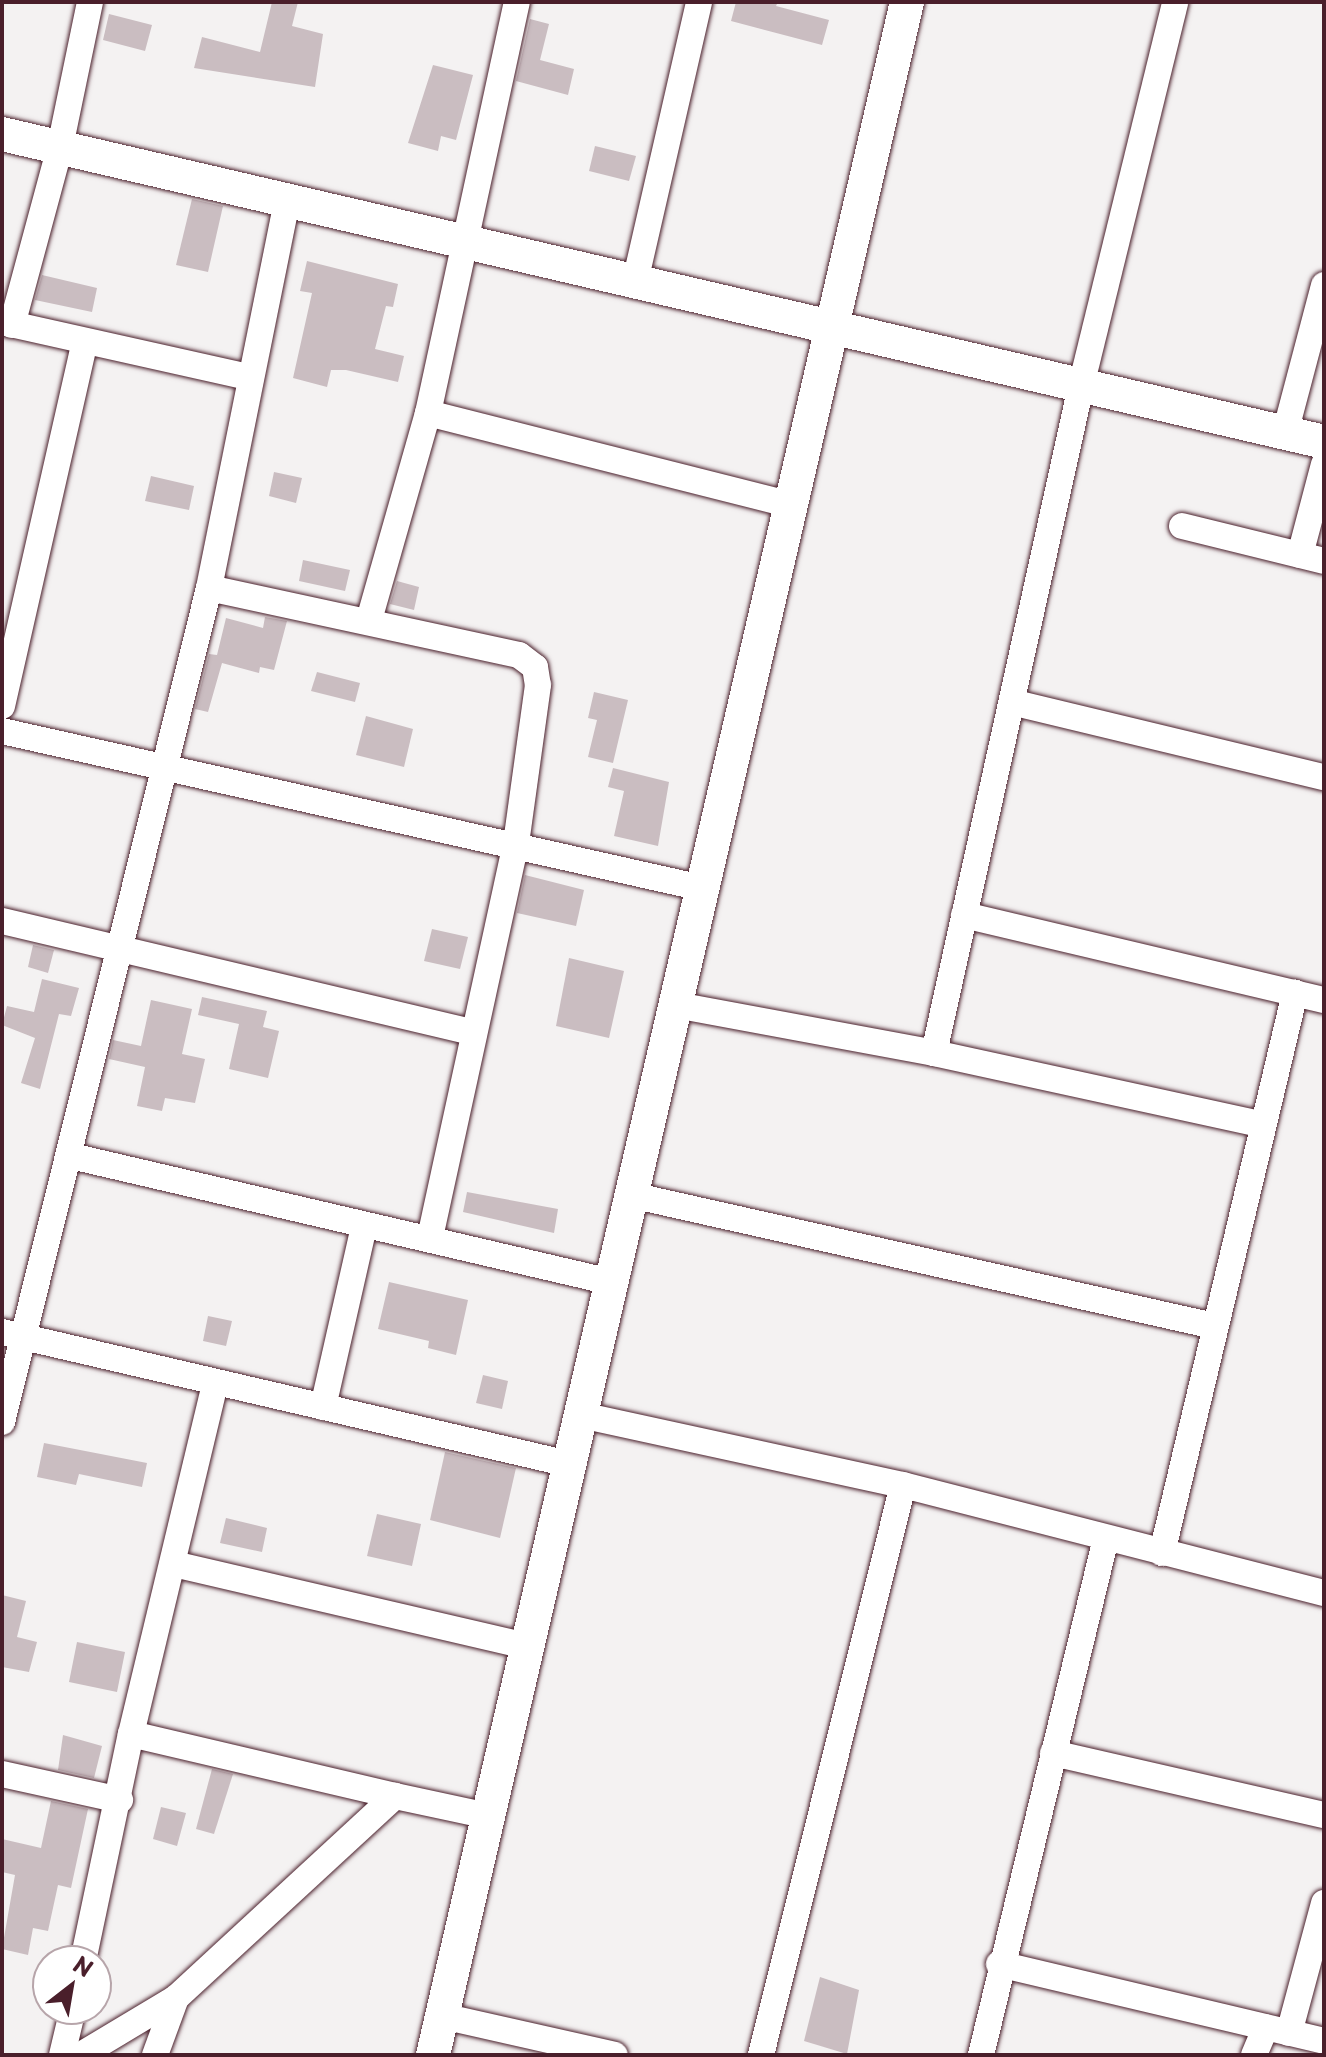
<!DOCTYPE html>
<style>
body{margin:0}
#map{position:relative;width:1326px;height:2057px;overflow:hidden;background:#f4f2f2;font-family:"Playpen Sans",sans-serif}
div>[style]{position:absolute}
.building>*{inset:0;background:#cabdc1}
.roads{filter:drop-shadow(0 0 2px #4a1f2b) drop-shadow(0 0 2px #4a1f2b)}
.minor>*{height:26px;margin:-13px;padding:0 13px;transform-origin:13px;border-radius:13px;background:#fff}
.tertiary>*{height:34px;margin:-17px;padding:0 17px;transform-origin:17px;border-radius:17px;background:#fff}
span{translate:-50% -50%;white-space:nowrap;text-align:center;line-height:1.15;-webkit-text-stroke:7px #fff;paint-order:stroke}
.frame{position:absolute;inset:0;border:4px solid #4a1f2b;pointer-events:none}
.north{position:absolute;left:32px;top:1945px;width:80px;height:80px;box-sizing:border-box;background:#fff;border:2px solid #b7a5aa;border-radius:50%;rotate:31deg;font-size:22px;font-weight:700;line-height:32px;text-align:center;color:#4a1f2b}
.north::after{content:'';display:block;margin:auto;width:28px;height:36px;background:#4a1f2b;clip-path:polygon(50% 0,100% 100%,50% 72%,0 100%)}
</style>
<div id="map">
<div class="building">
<div style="clip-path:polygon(272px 2px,298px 2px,292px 26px,323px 34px,315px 87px,194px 68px,202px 37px,260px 52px)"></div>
<div style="clip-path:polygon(736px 2px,778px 2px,776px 6px,829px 20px,822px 45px,731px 21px)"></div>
<div style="clip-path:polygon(109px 14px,152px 25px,145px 51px,103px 40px)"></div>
<div style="clip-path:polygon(530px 19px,549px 24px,540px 60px,574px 69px,568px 95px,516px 81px)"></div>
<div style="clip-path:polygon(433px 65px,473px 75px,456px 140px,441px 136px,438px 151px,408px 143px)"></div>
<div style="clip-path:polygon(595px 146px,636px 156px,629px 181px,589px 171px)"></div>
<div style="clip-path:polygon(192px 199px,223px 206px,208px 272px,176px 265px)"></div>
<div style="clip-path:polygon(307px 261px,398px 284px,393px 307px,386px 306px,375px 349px,404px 356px,398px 382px,346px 370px,331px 370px,327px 387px,293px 378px,312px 293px,300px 291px)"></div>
<div style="clip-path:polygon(42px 275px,97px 288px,92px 312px,35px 300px)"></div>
<div style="clip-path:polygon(274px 472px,302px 478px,296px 503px,269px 496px)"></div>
<div style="clip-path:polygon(151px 476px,194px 486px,189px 510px,145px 501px)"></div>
<div style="clip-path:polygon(303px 560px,350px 570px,345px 591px,299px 581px)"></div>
<div style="clip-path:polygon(397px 581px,419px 587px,414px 610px,390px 604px)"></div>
<div style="clip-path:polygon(265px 617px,287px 621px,274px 670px,260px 667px,259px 673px,222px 663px,208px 712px,195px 709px,209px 654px,217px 655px,226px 618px,263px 628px)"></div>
<div style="clip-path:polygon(317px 672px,360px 683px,355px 702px,311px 691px)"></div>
<div style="clip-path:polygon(594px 692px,628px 700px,613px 763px,588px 757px,597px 720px,588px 718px)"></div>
<div style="clip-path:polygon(366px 716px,413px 729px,404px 767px,356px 755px)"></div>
<div style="clip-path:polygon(613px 768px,669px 782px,658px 846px,614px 836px,624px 791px,608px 787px)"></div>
<div style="clip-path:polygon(525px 875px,584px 890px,576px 926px,517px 913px)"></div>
<div style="clip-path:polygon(432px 929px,468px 937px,460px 969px,424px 961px)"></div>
<div style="clip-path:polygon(33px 945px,54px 950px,48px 973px,28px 967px)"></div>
<div style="clip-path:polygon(569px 958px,624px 971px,609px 1038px,556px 1026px)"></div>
<div style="clip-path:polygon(42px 979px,79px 988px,71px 1016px,59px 1014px,40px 1089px,21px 1083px,35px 1038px,2px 1025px,7px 1006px,34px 1012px)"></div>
<div style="clip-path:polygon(202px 997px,267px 1011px,263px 1027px,279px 1031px,268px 1078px,229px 1069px,239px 1024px,198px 1015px)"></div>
<div style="clip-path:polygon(151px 1000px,192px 1009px,182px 1054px,205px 1059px,195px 1103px,165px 1098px,162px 1111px,137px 1106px,145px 1067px,109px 1059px,113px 1040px,141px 1046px)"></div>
<div style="clip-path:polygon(467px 1192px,558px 1209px,554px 1233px,463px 1212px)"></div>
<div style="clip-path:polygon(389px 1282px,468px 1300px,456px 1355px,428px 1348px,429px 1341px,378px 1329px)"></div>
<div style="clip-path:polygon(208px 1316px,232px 1321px,226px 1346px,203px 1341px)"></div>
<div style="clip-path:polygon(483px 1375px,508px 1381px,502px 1409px,476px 1403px)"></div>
<div style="clip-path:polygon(44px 1443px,147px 1463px,142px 1487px,79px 1474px,76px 1485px,37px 1477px)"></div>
<div style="clip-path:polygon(445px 1452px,516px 1468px,500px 1538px,430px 1520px)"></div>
<div style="clip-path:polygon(377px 1514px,421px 1524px,412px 1566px,367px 1556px)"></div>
<div style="clip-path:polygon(226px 1518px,267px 1528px,262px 1552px,220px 1543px)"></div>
<div style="clip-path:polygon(2px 1595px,26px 1601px,17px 1637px,37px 1642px,29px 1672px,2px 1667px)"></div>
<div style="clip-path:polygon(77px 1642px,125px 1652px,117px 1692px,69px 1682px)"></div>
<div style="clip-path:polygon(63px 1735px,102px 1746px,94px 1778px,58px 1770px)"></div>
<div style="clip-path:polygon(212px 1769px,233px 1774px,214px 1834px,196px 1829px)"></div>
<div style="clip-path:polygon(51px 1801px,88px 1809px,71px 1888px,58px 1885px,48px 1931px,33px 1928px,28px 1955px,2px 1949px,15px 1875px,2px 1872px,2px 1839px,41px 1848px)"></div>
<div style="clip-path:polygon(161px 1807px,186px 1813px,177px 1846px,153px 1839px)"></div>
<div style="clip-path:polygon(820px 1977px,859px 1990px,847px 2054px,804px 2041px)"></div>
</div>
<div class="roads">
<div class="minor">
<div style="left:635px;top:282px;width:287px;rotate:-77.1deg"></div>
<div style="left:2px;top:322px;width:253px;rotate:12.6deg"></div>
<div style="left:12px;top:325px;width:184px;rotate:-74.9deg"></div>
<div style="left:60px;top:147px;width:148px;rotate:-78.3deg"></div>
<div style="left:428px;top:413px;width:374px;rotate:14.2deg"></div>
<div style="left:1285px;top:433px;width:153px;rotate:-75.2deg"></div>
<div style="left:1182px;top:526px;width:146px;rotate:13.8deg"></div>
<div style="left:1300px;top:555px;width:94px;rotate:-75.2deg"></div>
<div style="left:209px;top:588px;width:317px;rotate:12.2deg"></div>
<div style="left:519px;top:655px;width:20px;rotate:37deg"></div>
<div style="left:535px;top:667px;width:18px;rotate:81deg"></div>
<div style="left:538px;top:685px;width:160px;rotate:97.9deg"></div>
<div style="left:516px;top:843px;width:405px;rotate:102.3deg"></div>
<div style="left:369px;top:620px;width:215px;rotate:-74.1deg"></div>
<div style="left:428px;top:413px;width:421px;rotate:-77.8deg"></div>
<div style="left:1015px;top:703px;width:318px;rotate:13.5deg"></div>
<div style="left:2px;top:706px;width:373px;rotate:-77.2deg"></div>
<div style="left:2px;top:731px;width:717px;rotate:12.64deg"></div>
<div style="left:964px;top:915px;width:370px;rotate:13.3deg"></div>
<div style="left:2px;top:921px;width:484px;rotate:13.3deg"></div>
<div style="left:676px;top:1005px;width:262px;rotate:10.5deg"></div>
<div style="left:934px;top:1053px;width:337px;rotate:12.3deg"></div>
<div style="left:934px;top:1053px;width:683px;rotate:-77.57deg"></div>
<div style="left:1081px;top:386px;width:395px;rotate:-76.2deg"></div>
<div style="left:71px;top:1156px;width:555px;rotate:13.13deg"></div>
<div style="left:631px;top:1195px;width:598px;rotate:12.66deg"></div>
<div style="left:2px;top:1332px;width:582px;rotate:13.11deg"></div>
<div style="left:323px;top:1407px;width:186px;rotate:-77.2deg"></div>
<div style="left:581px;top:1415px;width:330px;rotate:12.3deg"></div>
<div style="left:903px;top:1485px;width:435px;rotate:14.4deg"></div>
<div style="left:2px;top:1422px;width:859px;rotate:-76.06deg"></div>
<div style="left:209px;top:588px;width:396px;rotate:-78.6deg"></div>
<div style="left:1162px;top:1553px;width:576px;rotate:-76.64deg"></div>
<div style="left:174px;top:1564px;width:362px;rotate:13.1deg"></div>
<div style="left:131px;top:1734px;width:271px;rotate:13.2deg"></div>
<div style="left:1053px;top:1753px;width:278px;rotate:12.9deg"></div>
<div style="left:2px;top:1774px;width:121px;rotate:12.4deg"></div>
<div style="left:83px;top:1961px;width:232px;rotate:-78.1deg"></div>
<div style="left:131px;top:1734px;width:361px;rotate:-76.5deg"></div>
<div style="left:999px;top:1964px;width:334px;rotate:13.3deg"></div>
<div style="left:442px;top:2016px;width:177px;rotate:12.7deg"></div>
<div style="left:1289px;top:2033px;width:135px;rotate:-74.9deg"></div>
<div style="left:62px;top:2055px;width:47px;rotate:-76.6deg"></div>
<div style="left:81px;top:2055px;width:111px;rotate:-31deg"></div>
<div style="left:176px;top:1998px;width:298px;rotate:-42.7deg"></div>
<div style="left:395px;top:1796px;width:95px;rotate:12.1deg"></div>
<div style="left:155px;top:2055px;width:61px;rotate:-69.8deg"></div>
<div style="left:761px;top:2055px;width:587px;rotate:-76.01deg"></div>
<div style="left:981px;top:2055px;width:532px;rotate:-76.41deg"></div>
<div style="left:1254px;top:2055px;width:30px;rotate:-67deg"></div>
</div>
<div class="tertiary">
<div style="left:2px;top:134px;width:1357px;rotate:13.11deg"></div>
<div style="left:433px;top:2055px;width:2107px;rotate:-77deg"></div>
</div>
</div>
<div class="frame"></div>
<div class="north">N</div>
</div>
